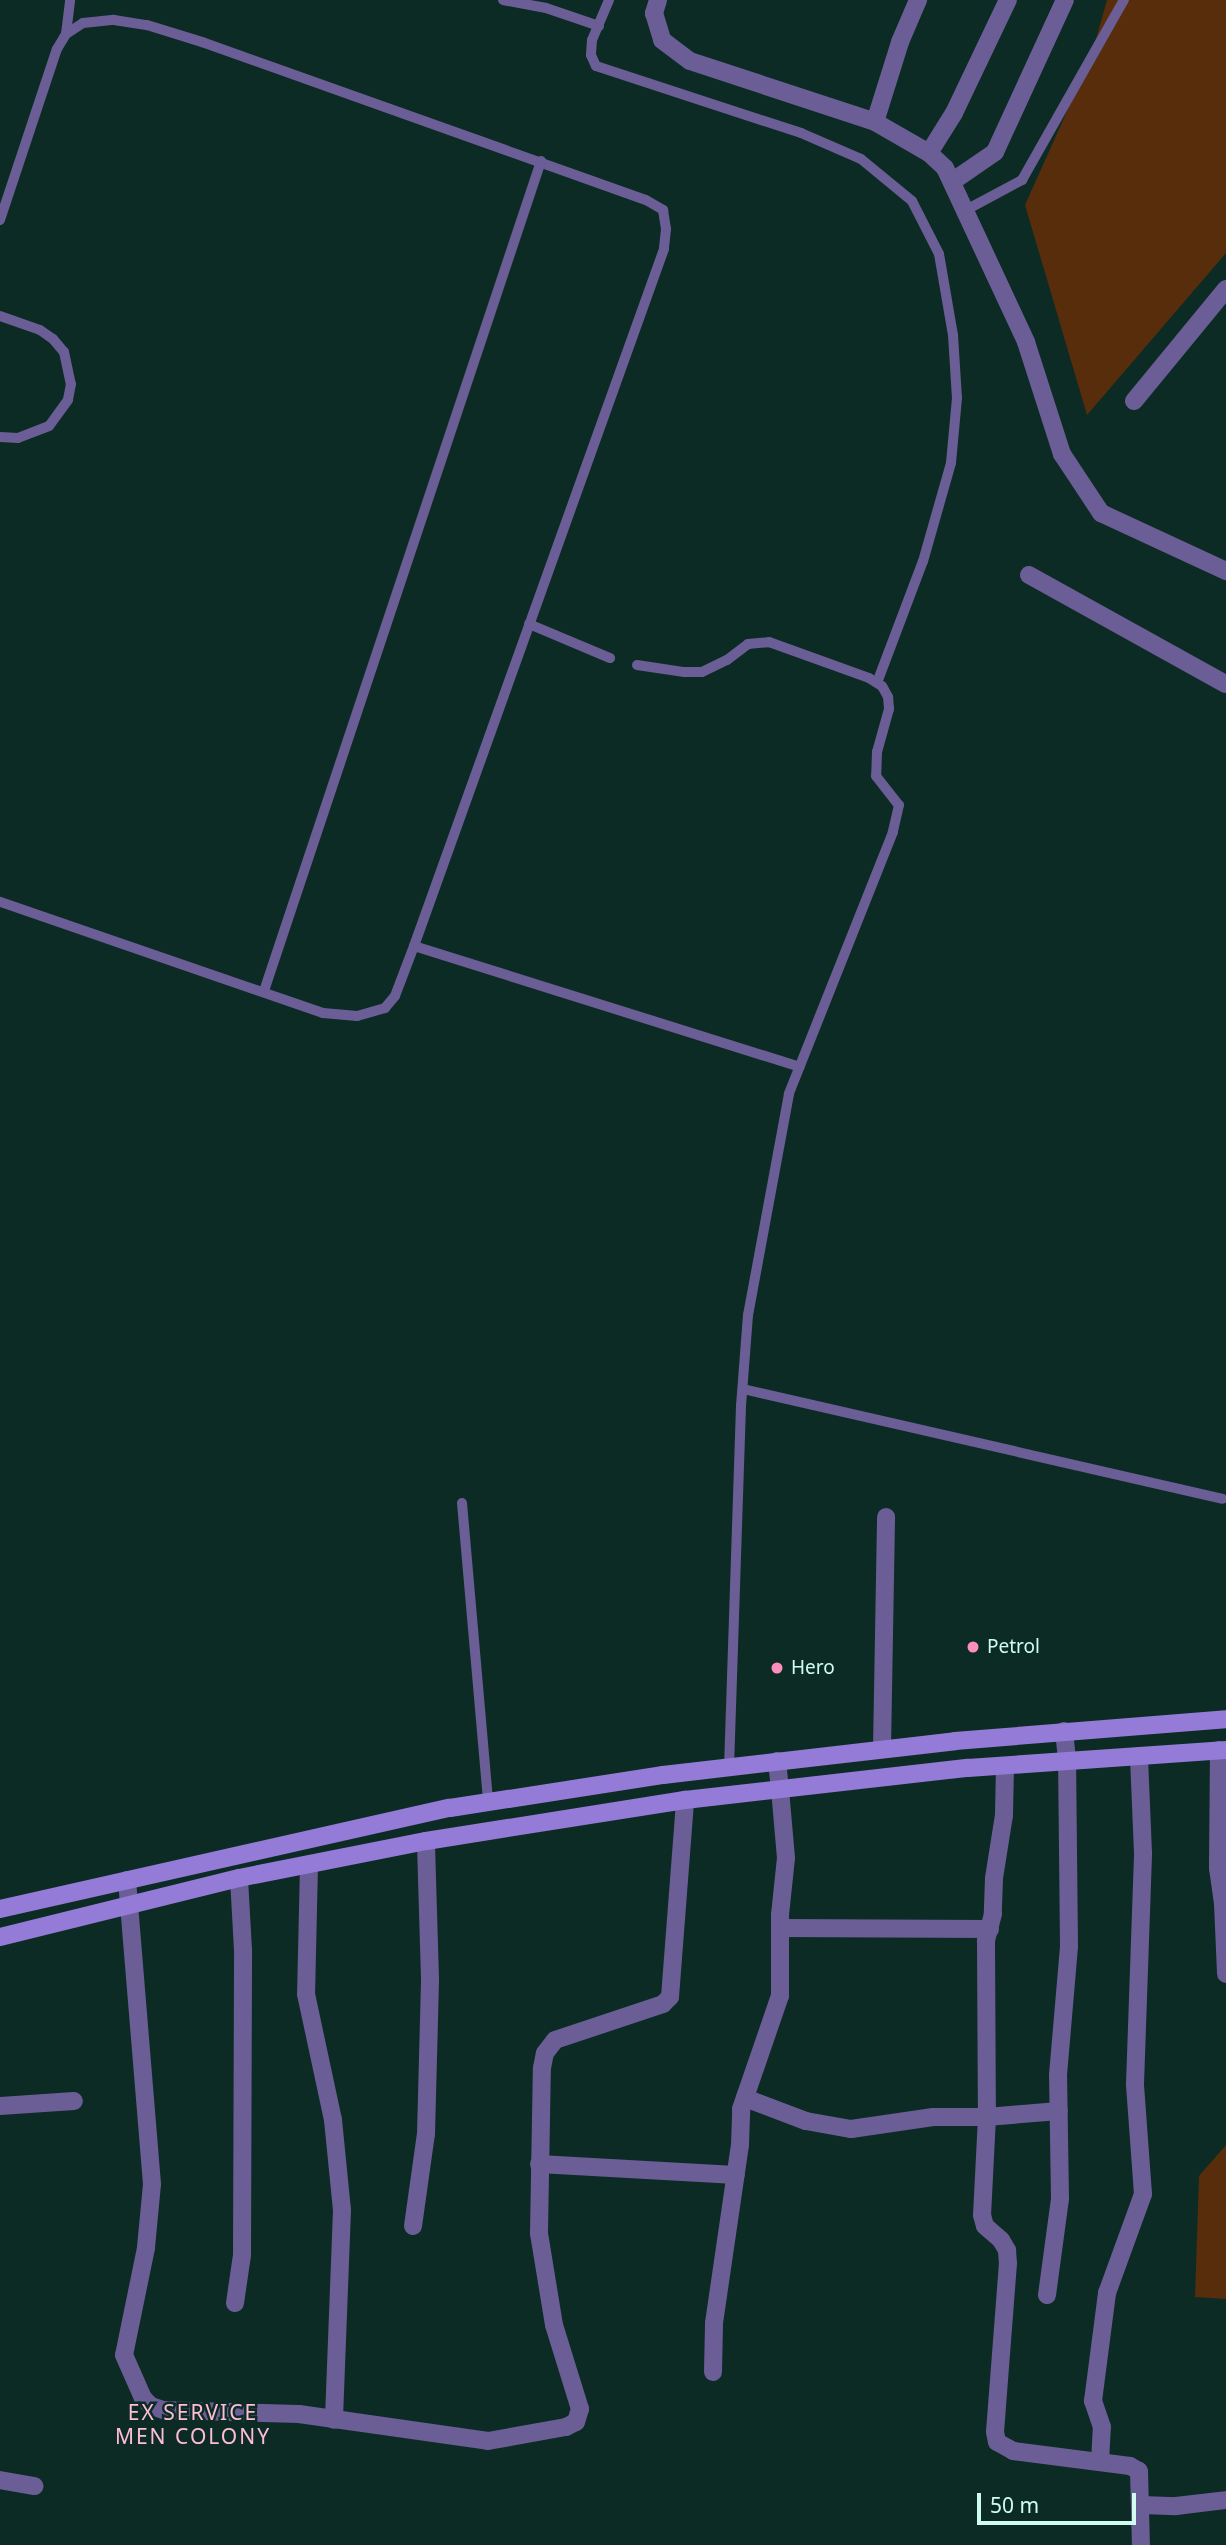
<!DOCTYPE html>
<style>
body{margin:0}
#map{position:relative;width:1226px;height:2545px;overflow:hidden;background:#0c2b24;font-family:"Noto Sans",sans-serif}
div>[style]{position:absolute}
.green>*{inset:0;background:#572d0b}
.service>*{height:10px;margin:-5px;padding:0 5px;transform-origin:5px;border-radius:5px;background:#6b5d96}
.minor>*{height:18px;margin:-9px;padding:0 9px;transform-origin:9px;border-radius:9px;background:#6b5d96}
.tertiary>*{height:18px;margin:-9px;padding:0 9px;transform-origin:9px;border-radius:9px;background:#6b5d96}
.secondary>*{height:18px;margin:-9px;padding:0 9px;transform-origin:9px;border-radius:9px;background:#937bd7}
.dots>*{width:19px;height:19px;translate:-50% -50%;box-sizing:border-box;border:4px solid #0c2b24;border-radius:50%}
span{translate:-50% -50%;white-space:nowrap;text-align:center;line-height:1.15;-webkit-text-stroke:5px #0c2b24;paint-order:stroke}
.poi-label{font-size:19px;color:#d0fcef}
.left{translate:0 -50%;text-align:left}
.neighbourhood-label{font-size:21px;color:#fdbdd5;letter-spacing:2px}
.scale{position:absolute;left:977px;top:2493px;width:159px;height:32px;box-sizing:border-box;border:4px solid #d0fcef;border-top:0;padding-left:9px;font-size:21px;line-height:24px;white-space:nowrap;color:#d0fcef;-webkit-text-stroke:5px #0c2b24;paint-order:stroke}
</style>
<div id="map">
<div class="green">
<div style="clip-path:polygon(1107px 0,1226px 0,1226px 253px,1087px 415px,1025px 205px,1090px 60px)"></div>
<div style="clip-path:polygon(1226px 2145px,1226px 2299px,1195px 2297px,1199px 2176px)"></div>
</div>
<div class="service">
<div style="left:503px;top:0;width:44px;rotate:10.5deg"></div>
<div style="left:546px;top:8px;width:56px;rotate:18.8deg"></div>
<div style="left:609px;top:0;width:43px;rotate:113deg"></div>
<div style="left:592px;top:40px;width:15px;rotate:94deg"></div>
<div style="left:591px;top:55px;width:12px;rotate:66deg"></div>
<div style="left:596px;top:66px;width:216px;rotate:18.1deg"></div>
<div style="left:801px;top:133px;width:65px;rotate:23.4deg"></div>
<div style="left:861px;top:159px;width:66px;rotate:39.5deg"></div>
<div style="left:912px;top:201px;width:59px;rotate:63deg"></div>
<div style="left:939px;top:254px;width:82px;rotate:80.2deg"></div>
<div style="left:953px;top:335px;width:63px;rotate:86.4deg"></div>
<div style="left:957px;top:398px;width:65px;rotate:95.3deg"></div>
<div style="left:951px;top:463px;width:102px;rotate:105.9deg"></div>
<div style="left:923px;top:561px;width:130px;rotate:110.7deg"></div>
<div style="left:66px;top:34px;width:34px;rotate:-83deg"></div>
<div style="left:966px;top:210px;width:64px;rotate:-28.2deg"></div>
<div style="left:1022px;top:180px;width:207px;rotate:-60.5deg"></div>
<div style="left:0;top:220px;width:180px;rotate:-71.6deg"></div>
<div style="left:57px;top:49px;width:17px;rotate:-59deg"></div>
<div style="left:66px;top:34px;width:20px;rotate:-33deg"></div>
<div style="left:83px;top:23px;width:31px;rotate:-6deg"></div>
<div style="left:114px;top:20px;width:33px;rotate:9deg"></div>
<div style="left:147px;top:25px;width:58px;rotate:17.2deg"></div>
<div style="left:202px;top:42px;width:471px;rotate:19.6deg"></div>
<div style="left:646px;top:200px;width:20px;rotate:30deg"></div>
<div style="left:663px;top:210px;width:19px;rotate:81deg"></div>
<div style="left:666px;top:229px;width:20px;rotate:96deg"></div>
<div style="left:664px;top:249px;width:740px;rotate:109.73deg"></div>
<div style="left:414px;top:946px;width:53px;rotate:110.8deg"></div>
<div style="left:395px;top:996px;width:16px;rotate:130deg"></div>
<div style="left:385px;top:1008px;width:29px;rotate:164deg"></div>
<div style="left:357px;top:1016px;width:34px;rotate:-175deg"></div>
<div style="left:323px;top:1013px;width:342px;rotate:-161deg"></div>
<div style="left:0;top:316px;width:42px;rotate:19.3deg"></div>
<div style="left:40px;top:330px;width:16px;rotate:35deg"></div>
<div style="left:53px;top:339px;width:17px;rotate:50deg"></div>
<div style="left:64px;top:352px;width:33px;rotate:78deg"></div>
<div style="left:71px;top:384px;width:16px;rotate:101deg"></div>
<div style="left:68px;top:400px;width:32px;rotate:126deg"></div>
<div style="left:49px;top:426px;width:33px;rotate:159deg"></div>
<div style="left:18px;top:438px;width:18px;rotate:-177deg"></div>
<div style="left:529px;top:624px;width:88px;rotate:22.8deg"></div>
<div style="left:637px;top:665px;width:48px;rotate:8.5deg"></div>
<div style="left:684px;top:672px;width:18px"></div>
<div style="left:702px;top:672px;width:28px;rotate:-26deg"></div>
<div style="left:727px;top:660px;width:26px;rotate:-37deg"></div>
<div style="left:748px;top:644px;width:21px;rotate:-5deg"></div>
<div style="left:769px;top:642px;width:106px;rotate:19.8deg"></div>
<div style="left:869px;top:678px;width:15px;rotate:32deg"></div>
<div style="left:882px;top:686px;width:13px;rotate:61deg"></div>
<div style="left:888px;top:697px;width:12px;rotate:85deg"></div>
<div style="left:889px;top:709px;width:45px;rotate:105.6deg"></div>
<div style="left:877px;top:752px;width:24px;rotate:92deg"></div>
<div style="left:876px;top:776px;width:37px;rotate:52deg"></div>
<div style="left:899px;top:805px;width:28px;rotate:103deg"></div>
<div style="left:893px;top:832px;width:282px;rotate:111.7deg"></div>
<div style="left:789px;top:1094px;width:225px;rotate:100.5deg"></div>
<div style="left:748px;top:1315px;width:91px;rotate:94.4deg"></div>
<div style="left:741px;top:1406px;width:361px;rotate:91.9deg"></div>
<div style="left:414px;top:946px;width:404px;rotate:17.4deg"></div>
<div style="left:264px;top:991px;width:875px;rotate:-71.54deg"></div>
<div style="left:743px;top:1389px;width:492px;rotate:12.9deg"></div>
<div style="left:462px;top:1503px;width:300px;rotate:85deg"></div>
</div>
<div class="minor">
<div style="left:875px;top:122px;width:84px;rotate:-72.6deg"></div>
<div style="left:900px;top:42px;width:46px;rotate:-66.8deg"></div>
<div style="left:929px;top:153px;width:47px;rotate:-58deg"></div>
<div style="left:954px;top:113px;width:125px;rotate:-64.5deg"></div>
<div style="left:953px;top:181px;width:51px;rotate:-34.6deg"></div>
<div style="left:995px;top:152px;width:167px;rotate:-65.3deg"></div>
<div style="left:1134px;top:401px;width:145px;rotate:-50.6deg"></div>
<div style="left:1029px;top:575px;width:225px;rotate:29deg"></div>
<div style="left:882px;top:1749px;width:232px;rotate:-89deg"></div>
<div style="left:1219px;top:1750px;width:118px;rotate:90.5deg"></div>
<div style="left:1218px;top:1868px;width:36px;rotate:82deg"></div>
<div style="left:1223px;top:1904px;width:70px;rotate:87.5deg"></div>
<div style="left:1005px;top:1766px;width:49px;rotate:91.2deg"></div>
<div style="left:1004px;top:1815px;width:64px;rotate:99deg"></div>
<div style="left:994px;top:1878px;width:36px;rotate:92deg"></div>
<div style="left:993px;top:1914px;width:28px;rotate:105deg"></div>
<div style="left:986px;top:1941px;width:176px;rotate:89.7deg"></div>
<div style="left:987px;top:2117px;width:98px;rotate:92.9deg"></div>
<div style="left:982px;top:2215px;width:11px;rotate:75deg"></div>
<div style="left:985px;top:2226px;width:21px;rotate:41deg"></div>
<div style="left:1001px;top:2240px;width:12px;rotate:59deg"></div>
<div style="left:1007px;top:2250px;width:13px;rotate:86deg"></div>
<div style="left:1008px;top:2263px;width:169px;rotate:94.4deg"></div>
<div style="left:995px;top:2432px;width:10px;rotate:79deg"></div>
<div style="left:997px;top:2442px;width:18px;rotate:29deg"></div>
<div style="left:1013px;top:2451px;width:118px;rotate:7.3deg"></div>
<div style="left:1130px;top:2466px;width:10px;rotate:29deg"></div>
<div style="left:1139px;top:2471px;width:74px;rotate:88.5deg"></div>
<div style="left:309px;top:1865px;width:129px;rotate:91.3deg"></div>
<div style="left:306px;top:1994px;width:129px;rotate:77.9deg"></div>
<div style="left:333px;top:2120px;width:90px;rotate:84.3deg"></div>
<div style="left:342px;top:2210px;width:210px;rotate:92.2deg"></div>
<div style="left:127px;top:1880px;width:305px;rotate:85.3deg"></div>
<div style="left:152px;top:2184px;width:64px;rotate:95.4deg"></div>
<div style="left:146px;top:2248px;width:109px;rotate:101.6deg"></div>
<div style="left:124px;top:2355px;width:47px;rotate:66.2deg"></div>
<div style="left:143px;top:2398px;width:11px;rotate:45deg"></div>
<div style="left:151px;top:2406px;width:13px;rotate:18deg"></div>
<div style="left:163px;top:2410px;width:136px;rotate:1.7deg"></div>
<div style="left:299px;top:2414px;width:191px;rotate:8.1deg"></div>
<div style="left:488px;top:2441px;width:79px;rotate:-10.2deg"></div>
<div style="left:566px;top:2427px;width:11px;rotate:-27deg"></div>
<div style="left:576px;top:2422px;width:14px;rotate:-73deg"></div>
<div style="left:580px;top:2409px;width:88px;rotate:-107.2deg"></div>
<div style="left:554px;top:2325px;width:93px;rotate:-99.3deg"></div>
<div style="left:539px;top:2233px;width:165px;rotate:-89deg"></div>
<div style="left:542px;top:2068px;width:15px;rotate:-79deg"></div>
<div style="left:545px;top:2053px;width:16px;rotate:-52deg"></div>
<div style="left:555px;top:2040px;width:114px;rotate:-18.4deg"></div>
<div style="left:663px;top:2004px;width:10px;rotate:-45deg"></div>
<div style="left:670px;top:1997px;width:198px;rotate:-85.6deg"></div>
<div style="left:780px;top:1928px;width:210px;rotate:0.3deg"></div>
<div style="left:745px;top:2098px;width:65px;rotate:20.7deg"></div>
<div style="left:806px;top:2121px;width:46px;rotate:10.1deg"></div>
<div style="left:851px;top:2129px;width:83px;rotate:-8.3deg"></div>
<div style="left:933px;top:2117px;width:54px"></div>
<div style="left:987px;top:2117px;width:72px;rotate:-4.8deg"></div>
<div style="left:0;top:2106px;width:74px;rotate:-3.9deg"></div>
<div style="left:539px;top:2164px;width:197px;rotate:3.2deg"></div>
<div style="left:413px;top:2226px;width:93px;rotate:-82deg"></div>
<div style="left:426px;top:2134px;width:155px;rotate:-88.5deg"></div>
<div style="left:430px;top:1979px;width:138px;rotate:-91.7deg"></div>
<div style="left:1047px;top:2295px;width:97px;rotate:-82.3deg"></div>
<div style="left:1060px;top:2199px;width:124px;rotate:-90.9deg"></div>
<div style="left:1058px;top:2075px;width:129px;rotate:-85.1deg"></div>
<div style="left:1069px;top:1946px;width:184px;rotate:-90.6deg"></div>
<div style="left:235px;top:2303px;width:49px;rotate:-81.7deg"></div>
<div style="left:242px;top:2255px;width:305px;rotate:-89.8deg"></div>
<div style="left:243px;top:1950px;width:72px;rotate:-93.2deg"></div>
<div style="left:713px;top:2372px;width:49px;rotate:-88.8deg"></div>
<div style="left:714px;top:2323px;width:180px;rotate:-81.7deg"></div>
<div style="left:740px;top:2145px;width:36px;rotate:-88deg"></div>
<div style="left:741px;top:2109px;width:120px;rotate:-71deg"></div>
<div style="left:780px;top:1996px;width:81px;rotate:-90deg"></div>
<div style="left:780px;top:1915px;width:57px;rotate:-84deg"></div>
<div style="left:786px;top:1858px;width:69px;rotate:-95deg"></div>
<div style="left:1100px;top:2462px;width:35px;rotate:-87deg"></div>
<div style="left:1102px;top:2427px;width:28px;rotate:-109deg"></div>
<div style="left:1093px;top:2401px;width:109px;rotate:-82.6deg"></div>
<div style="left:1107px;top:2293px;width:105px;rotate:-70deg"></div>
<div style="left:1143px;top:2194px;width:110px;rotate:-94.2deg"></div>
<div style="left:1135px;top:2084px;width:231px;rotate:-88deg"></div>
<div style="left:1143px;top:1853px;width:97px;rotate:-92.4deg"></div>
<div style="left:0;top:2480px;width:35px;rotate:10deg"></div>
<div style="left:1142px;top:2505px;width:34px;rotate:2deg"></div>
<div style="left:1176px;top:2506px;width:50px;rotate:-6.8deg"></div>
</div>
<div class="tertiary">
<div style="left:658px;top:0;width:14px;rotate:107deg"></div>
<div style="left:654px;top:13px;width:28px;rotate:73deg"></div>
<div style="left:662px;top:40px;width:35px;rotate:37deg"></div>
<div style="left:690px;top:61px;width:195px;rotate:18.2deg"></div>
<div style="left:875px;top:122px;width:62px;rotate:29.9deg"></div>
<div style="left:929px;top:153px;width:22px;rotate:43deg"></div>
<div style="left:945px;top:168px;width:192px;rotate:65deg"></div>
<div style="left:1026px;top:342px;width:118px;rotate:72.2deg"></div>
<div style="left:1062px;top:454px;width:71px;rotate:56.5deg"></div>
<div style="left:1101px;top:513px;width:138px;rotate:24.9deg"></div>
<div style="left:1064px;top:1731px;width:31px;rotate:84deg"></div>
<div style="left:777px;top:1761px;width:28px;rotate:84deg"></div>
</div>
<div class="secondary">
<div style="left:0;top:1909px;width:461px;rotate:-12.7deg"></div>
<div style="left:450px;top:1808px;width:216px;rotate:-8.8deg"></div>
<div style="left:663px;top:1775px;width:294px;rotate:-6.6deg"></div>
<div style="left:955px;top:1741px;width:272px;rotate:-4.6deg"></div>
<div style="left:0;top:1937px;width:246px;rotate:-13.9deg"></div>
<div style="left:239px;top:1878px;width:191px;rotate:-11.2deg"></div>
<div style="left:426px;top:1841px;width:262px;rotate:-9deg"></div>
<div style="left:685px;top:1800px;width:285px;rotate:-6.5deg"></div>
<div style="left:968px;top:1768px;width:259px;rotate:-4deg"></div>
</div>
<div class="dots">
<div style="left:973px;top:1647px;background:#fe8ebd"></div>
<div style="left:777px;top:1668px;background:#fe8ebd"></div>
</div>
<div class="poi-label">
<span class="left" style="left:987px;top:1647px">Petrol</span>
<span class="left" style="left:791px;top:1668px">Hero</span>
</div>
<div class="neighbourhood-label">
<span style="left:193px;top:2424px">EX SERVICE<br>MEN COLONY</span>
</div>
<div class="scale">50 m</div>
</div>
